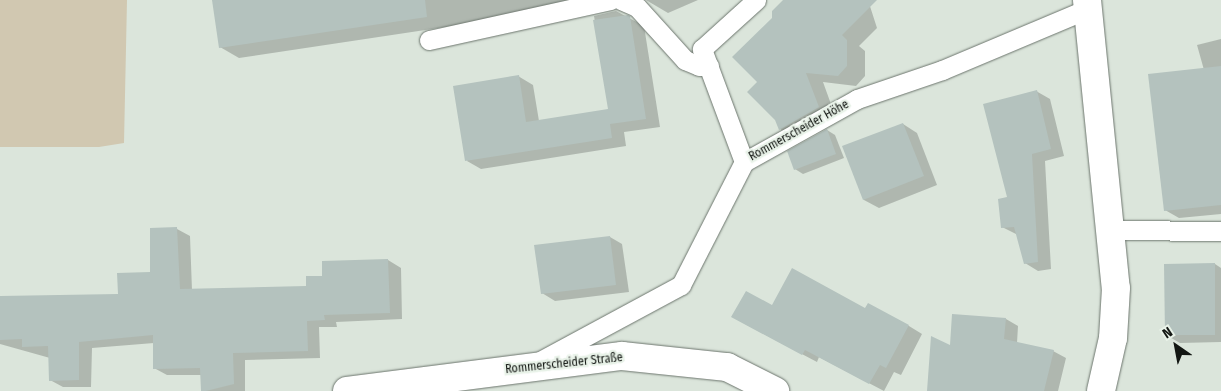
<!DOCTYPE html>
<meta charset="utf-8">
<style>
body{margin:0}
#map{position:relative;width:1221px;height:391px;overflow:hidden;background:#dbe5db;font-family:"Fira Sans Condensed",sans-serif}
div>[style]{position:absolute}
.green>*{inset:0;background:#d1c8b1}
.shadow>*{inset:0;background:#0003}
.building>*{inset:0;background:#b4c2be}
.roads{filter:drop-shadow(0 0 1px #6c756d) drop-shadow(0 0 1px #6c756d)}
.service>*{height:19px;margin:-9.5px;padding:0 9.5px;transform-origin:9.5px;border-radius:9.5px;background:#fff}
.minor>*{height:28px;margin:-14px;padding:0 14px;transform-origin:14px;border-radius:14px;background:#fff}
span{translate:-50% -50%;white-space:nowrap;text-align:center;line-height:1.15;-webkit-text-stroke:4.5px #e8f2e8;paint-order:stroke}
.street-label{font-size:12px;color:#121612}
.north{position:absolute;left:1151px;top:321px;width:50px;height:50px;-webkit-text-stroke:4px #e8f2e8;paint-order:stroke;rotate:327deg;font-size:14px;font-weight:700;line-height:20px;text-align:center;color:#121612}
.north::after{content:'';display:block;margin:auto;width:18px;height:22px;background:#121612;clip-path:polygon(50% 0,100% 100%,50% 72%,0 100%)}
</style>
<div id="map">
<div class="green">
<div style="clip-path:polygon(0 0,127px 0,124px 143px,99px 147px,0 147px)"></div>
</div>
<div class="shadow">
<div style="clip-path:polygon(213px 0,625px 0,239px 58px,220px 47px)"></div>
<div style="clip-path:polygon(646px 0,698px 0,668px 13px)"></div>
<div style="clip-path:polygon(791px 0,868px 0,877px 28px,859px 46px,865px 51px,865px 76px,856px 86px,823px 82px,836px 118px,797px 139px,780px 129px,759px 82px)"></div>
<div style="clip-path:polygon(616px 11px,644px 26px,660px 127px,624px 132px,626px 146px,481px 169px,467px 161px,518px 76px,533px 85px,539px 121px,609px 110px,594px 16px)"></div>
<div style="clip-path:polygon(1221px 39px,1221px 214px,1179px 218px,1165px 210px,1204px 70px,1197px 45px)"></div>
<div style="clip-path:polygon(1036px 91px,1050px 99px,1064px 156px,1045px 161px,1051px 269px,1038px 271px,1025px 263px,1018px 235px,1002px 227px)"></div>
<div style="clip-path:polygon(903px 124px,917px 133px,937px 185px,879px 208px,864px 200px,844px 147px)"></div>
<div style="clip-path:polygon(827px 130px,835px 135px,844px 158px,803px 174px,795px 169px)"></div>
<div style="clip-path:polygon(177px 229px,190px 236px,192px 290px,307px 287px,323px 277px,388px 260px,401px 268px,402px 319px,336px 322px,337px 327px,319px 327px,320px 358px,245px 360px,245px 391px,202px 391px,202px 375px,167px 375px,154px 368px,154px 343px,92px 348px,91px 387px,63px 387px,50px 380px,50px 358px,0 344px,0 297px,119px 295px,151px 273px)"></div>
<div style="clip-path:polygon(610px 237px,622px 244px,629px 292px,555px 301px,542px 293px)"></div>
<div style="clip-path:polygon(1215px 264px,1221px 268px,1221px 342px,1180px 343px,1166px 335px,1165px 265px)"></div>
<div style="clip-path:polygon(773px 307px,909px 326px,922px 334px,901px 375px,894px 372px,884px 391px,819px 357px,817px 362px,747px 325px)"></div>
<div style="clip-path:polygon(1006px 319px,1018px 326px,1017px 343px,1053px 351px,1066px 358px,1058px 391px,935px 391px,951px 347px)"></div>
</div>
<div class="building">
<div style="clip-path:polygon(212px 0,425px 0,427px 17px,219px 48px)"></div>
<div style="clip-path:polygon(783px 0,877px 0,842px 35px,847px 40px,847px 66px,838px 76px,806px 73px,819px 107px,779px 130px,775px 120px,747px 92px,757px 82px,732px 57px,772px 18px,772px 11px)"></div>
<div style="clip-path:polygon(628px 15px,630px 16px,646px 119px,610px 124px,612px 138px,465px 161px,453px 86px,519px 75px,526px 122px,608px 109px,593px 20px)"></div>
<div style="clip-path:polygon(1221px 66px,1221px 205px,1164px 211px,1148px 74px)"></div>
<div style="clip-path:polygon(1037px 90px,1051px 149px,1032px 154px,1038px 262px,1024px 264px,1014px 227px,1001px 228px,998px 199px,1007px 197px,983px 104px)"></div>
<div style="clip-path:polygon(903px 123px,924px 176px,863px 200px,842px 146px)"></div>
<div style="clip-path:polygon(827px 129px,836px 154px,794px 170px,787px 151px)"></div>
<div style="clip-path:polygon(177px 227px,180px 289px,306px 286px,306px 276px,322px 276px,322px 261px,388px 259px,390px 313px,324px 315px,325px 320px,307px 321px,308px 351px,233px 353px,234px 384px,206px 391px,201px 391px,200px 368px,153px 369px,153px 335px,79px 342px,79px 380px,49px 381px,48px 346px,22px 347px,22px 339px,0 340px,0 296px,118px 294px,117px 273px,150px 272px,150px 228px)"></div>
<div style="clip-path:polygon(610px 236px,616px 285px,541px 294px,534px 245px)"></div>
<div style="clip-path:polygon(1215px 263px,1215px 335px,1165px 335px,1164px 264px)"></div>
<div style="clip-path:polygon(792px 268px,865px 308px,868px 303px,909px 325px,886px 368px,880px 365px,869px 384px,805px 350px,802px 355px,731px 317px,746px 291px,772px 305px)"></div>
<div style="clip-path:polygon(952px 314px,1006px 318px,1004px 339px,1054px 350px,1044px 391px,927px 391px,931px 336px,950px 345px)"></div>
</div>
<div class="roads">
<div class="service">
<div style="left:621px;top:0;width:17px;rotate:24deg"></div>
<div style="left:637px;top:7px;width:72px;rotate:47.8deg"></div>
<div style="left:685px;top:60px;width:15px;rotate:23deg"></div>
<div style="left:699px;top:66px;width:10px"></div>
<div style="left:429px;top:40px;width:186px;rotate:-12.4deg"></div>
<div style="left:744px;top:162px;width:121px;rotate:-110.4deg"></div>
<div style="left:702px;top:49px;width:73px;rotate:-42.2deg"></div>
<div style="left:1111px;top:230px;width:110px;rotate:0.5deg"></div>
<div style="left:540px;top:361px;width:160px;rotate:-28.3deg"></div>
<div style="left:681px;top:285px;width:138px;rotate:-62.9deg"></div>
<div style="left:744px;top:162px;width:129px;rotate:-29.1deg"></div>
<div style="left:857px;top:99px;width:90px;rotate:-18.8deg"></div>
<div style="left:942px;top:70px;width:157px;rotate:-22.8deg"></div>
</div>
<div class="minor">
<div style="left:1087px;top:0;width:289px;rotate:84.3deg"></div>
<div style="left:1116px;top:288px;width:50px;rotate:93.4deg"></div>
<div style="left:1113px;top:338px;width:54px;rotate:102.8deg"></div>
<div style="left:347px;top:391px;width:277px;rotate:-7.3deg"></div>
<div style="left:622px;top:356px;width:106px;rotate:6deg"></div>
<div style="left:727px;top:367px;width:54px;rotate:26.6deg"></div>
</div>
</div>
<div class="street-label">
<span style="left:799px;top:131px;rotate:-29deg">Rommerscheider Höhe</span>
<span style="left:564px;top:364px;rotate:-6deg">Rommerscheider Straße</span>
</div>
<div class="north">N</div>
</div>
